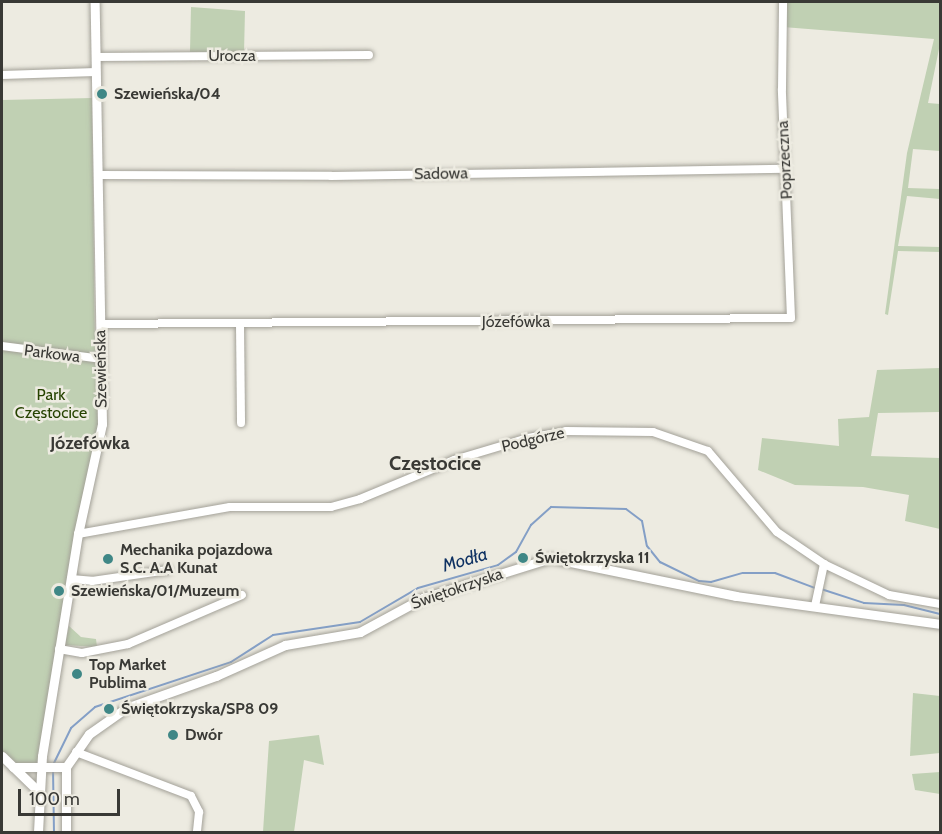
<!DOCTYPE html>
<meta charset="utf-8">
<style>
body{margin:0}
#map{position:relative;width:942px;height:834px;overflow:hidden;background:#edebe1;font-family:Cabin,sans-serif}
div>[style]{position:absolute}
.green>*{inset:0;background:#c0d0b3}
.stream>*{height:2px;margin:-1px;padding:0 1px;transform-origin:1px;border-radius:1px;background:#849fc6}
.roads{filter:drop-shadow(0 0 2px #a3a198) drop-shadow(0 0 2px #a3a198)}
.minor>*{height:8px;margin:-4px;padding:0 4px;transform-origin:4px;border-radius:4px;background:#fff}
.tertiary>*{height:9px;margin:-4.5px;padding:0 4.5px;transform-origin:4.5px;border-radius:4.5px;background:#fff}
.dots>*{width:16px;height:16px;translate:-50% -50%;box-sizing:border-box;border:3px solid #edebe1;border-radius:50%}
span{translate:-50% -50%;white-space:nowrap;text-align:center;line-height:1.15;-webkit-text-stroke:5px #edebe1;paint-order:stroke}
.street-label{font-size:16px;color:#393935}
.poi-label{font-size:16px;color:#393935;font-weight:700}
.left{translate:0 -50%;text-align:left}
.park-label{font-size:16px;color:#264300}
.neighbourhood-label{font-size:18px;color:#393935;font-weight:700}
.water-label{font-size:18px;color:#0e3162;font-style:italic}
.quarter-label{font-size:20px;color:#393935;font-weight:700}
.frame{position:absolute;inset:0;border:3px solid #393935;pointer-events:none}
.scale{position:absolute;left:18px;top:789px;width:102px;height:27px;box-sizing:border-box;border:3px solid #393935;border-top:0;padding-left:8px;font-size:18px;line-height:21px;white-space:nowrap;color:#393935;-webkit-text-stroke:4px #edebe1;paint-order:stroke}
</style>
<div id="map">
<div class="green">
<div style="clip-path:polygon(786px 2px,940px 2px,940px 44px,928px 103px,940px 104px,940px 151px,913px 149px,908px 188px,940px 189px,940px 199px,907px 196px,898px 246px,940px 247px,940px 252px,898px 251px,888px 315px,885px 314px,907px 153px,934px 39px,783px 27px)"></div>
<div style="clip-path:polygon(191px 7px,245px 11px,244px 52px,190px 52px)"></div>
<div style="clip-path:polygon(92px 98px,95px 356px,2px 344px,2px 100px)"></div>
<div style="clip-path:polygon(2px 346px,102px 359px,102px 424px,78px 534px,41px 768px,13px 767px,2px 756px)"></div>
<div style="clip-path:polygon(940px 368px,940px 412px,878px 413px,871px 456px,940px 458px,940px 529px,905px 521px,909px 495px,863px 487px,795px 485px,758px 470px,762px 438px,839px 446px,838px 419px,869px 417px,877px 370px)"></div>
<div style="clip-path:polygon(69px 626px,81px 637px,96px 639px,97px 647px,65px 645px)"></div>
<div style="clip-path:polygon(913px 693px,940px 696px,940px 753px,910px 756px)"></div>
<div style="clip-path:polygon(319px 735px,324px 765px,304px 760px,294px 832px,263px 832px,269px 741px)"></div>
<div style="clip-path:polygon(940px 772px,940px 794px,915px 790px,912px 774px)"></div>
</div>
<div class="stream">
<div style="left:821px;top:589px;width:45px;rotate:18deg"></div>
<div style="left:864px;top:603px;width:40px;rotate:2.9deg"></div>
<div style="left:904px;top:605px;width:37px;rotate:14deg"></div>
<div style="left:54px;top:763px;width:39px;rotate:-64deg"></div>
<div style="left:71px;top:728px;width:32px;rotate:-41deg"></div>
<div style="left:95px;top:707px;width:143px;rotate:-18.3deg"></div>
<div style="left:231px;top:662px;width:50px;rotate:-32.7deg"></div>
<div style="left:273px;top:635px;width:88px;rotate:-8.5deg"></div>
<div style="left:360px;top:622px;width:67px;rotate:-30.4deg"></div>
<div style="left:418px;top:588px;width:83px;rotate:-16deg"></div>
<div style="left:498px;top:565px;width:22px;rotate:-36deg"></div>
<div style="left:516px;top:552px;width:31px;rotate:-61deg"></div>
<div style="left:531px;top:525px;width:27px;rotate:-42deg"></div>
<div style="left:551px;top:507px;width:75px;rotate:1.5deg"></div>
<div style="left:626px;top:509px;width:20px;rotate:37deg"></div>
<div style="left:642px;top:521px;width:25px;rotate:79deg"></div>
<div style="left:647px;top:546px;width:21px;rotate:51deg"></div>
<div style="left:660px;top:562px;width:43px;rotate:26deg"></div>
<div style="left:699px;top:581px;width:12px;rotate:5deg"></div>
<div style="left:711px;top:582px;width:33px;rotate:-16deg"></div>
<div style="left:743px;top:573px;width:32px"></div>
<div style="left:775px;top:573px;width:43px;rotate:20.6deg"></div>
<div style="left:53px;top:769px;width:63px;rotate:89.1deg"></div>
</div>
<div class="roads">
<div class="minor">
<div style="left:96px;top:57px;width:273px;rotate:-0.4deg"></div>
<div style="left:2px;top:75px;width:94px;rotate:-1.8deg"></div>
<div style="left:98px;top:175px;width:233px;rotate:0.2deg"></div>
<div style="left:331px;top:176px;width:454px;rotate:-0.9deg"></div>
<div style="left:101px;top:324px;width:690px;rotate:-0.5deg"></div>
<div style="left:791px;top:318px;width:229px;rotate:-92.3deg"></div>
<div style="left:782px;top:89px;width:87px;rotate:-89.3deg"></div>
<div style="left:240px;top:324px;width:99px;rotate:89.4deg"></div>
<div style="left:2px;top:346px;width:101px;rotate:7.4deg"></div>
<div style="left:78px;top:534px;width:154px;rotate:-10.1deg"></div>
<div style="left:230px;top:507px;width:101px"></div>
<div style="left:331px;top:507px;width:30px;rotate:-15deg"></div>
<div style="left:360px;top:499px;width:102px;rotate:-22.5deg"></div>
<div style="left:454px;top:460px;width:77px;rotate:-16.6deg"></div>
<div style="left:528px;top:438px;width:39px;rotate:-10deg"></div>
<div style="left:566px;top:431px;width:87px;rotate:0.7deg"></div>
<div style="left:653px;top:432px;width:58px;rotate:19.1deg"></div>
<div style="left:708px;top:451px;width:106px;rotate:49.6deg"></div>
<div style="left:777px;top:532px;width:57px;rotate:34.2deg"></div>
<div style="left:824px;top:564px;width:72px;rotate:25.5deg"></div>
<div style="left:889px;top:595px;width:52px;rotate:10deg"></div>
<div style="left:71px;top:579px;width:21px;rotate:5deg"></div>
<div style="left:92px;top:581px;width:77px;rotate:-8.2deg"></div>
<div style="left:815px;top:606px;width:43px;rotate:-77.9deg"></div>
<div style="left:59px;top:649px;width:23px;rotate:10deg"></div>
<div style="left:82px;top:653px;width:47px;rotate:-11.1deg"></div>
<div style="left:128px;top:644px;width:124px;rotate:-23.3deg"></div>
<div style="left:76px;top:752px;width:123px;rotate:20.9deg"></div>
<div style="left:191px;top:796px;width:18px;rotate:63deg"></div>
<div style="left:199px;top:812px;width:20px;rotate:96deg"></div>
</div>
<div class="tertiary">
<div style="left:2px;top:756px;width:52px;rotate:44.2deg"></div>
<div style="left:13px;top:767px;width:53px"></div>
<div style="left:66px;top:767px;width:40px;rotate:-55.1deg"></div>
<div style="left:89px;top:734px;width:45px;rotate:-35.1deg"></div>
<div style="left:126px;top:708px;width:96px;rotate:-19.6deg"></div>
<div style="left:216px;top:676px;width:76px;rotate:-24.2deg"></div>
<div style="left:285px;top:645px;width:76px;rotate:-9.8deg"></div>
<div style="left:360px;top:632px;width:72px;rotate:-28.4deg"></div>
<div style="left:423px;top:598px;width:134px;rotate:-17.4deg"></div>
<div style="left:551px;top:558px;width:189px;rotate:11.6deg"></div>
<div style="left:736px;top:596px;width:206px;rotate:7.8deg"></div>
<div style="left:38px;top:832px;width:76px;rotate:-87deg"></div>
<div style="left:42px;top:756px;width:225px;rotate:-80.8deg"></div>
<div style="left:78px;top:534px;width:113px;rotate:-77.7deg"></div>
<div style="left:102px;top:424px;width:422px;rotate:-91deg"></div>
<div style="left:66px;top:832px;width:65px;rotate:-90deg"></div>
</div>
</div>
<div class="dots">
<div style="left:102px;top:94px;background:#3f8786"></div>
<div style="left:523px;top:558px;background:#3f8786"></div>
<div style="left:108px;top:559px;background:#3f8786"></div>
<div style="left:59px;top:591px;background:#3f8786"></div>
<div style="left:77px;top:674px;background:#3f8786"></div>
<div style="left:109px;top:709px;background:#3f8786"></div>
<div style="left:173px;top:735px;background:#3f8786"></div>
</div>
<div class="street-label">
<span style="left:232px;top:56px">Urocza</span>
<span style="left:785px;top:160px;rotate:-93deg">Poprzeczna</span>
<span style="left:441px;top:174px;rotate:-1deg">Sadowa</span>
<span style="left:516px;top:322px">Józefówka</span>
<span style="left:52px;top:354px;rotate:7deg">Parkowa</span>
<span style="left:101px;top:369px;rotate:-91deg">Szewieńska</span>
<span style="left:533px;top:440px;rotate:-13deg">Podgórze</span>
<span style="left:457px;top:589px;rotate:-19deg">Świętokrzyska</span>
</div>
<div class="poi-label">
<span class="left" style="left:114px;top:94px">Szewieńska/04</span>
<span class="left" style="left:120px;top:559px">Mechanika pojazdowa<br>S.C. A.A Kunat</span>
<span class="left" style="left:535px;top:558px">Świętokrzyska 11</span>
<span class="left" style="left:71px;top:591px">Szewieńska/01/Muzeum</span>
<span class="left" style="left:89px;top:674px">Top Market<br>Publima</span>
<span class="left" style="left:121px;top:709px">Świętokrzyska/SP8 09</span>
<span class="left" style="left:185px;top:735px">Dwór</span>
</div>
<div class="park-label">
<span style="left:51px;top:404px">Park<br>Częstocice</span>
</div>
<div class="neighbourhood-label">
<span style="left:90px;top:443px">Józefówka</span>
</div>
<div class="water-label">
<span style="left:465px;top:560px;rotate:-16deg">Modła</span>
</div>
<div class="quarter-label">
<span style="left:435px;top:463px">Częstocice</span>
</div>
<div class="frame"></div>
<div class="scale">100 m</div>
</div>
